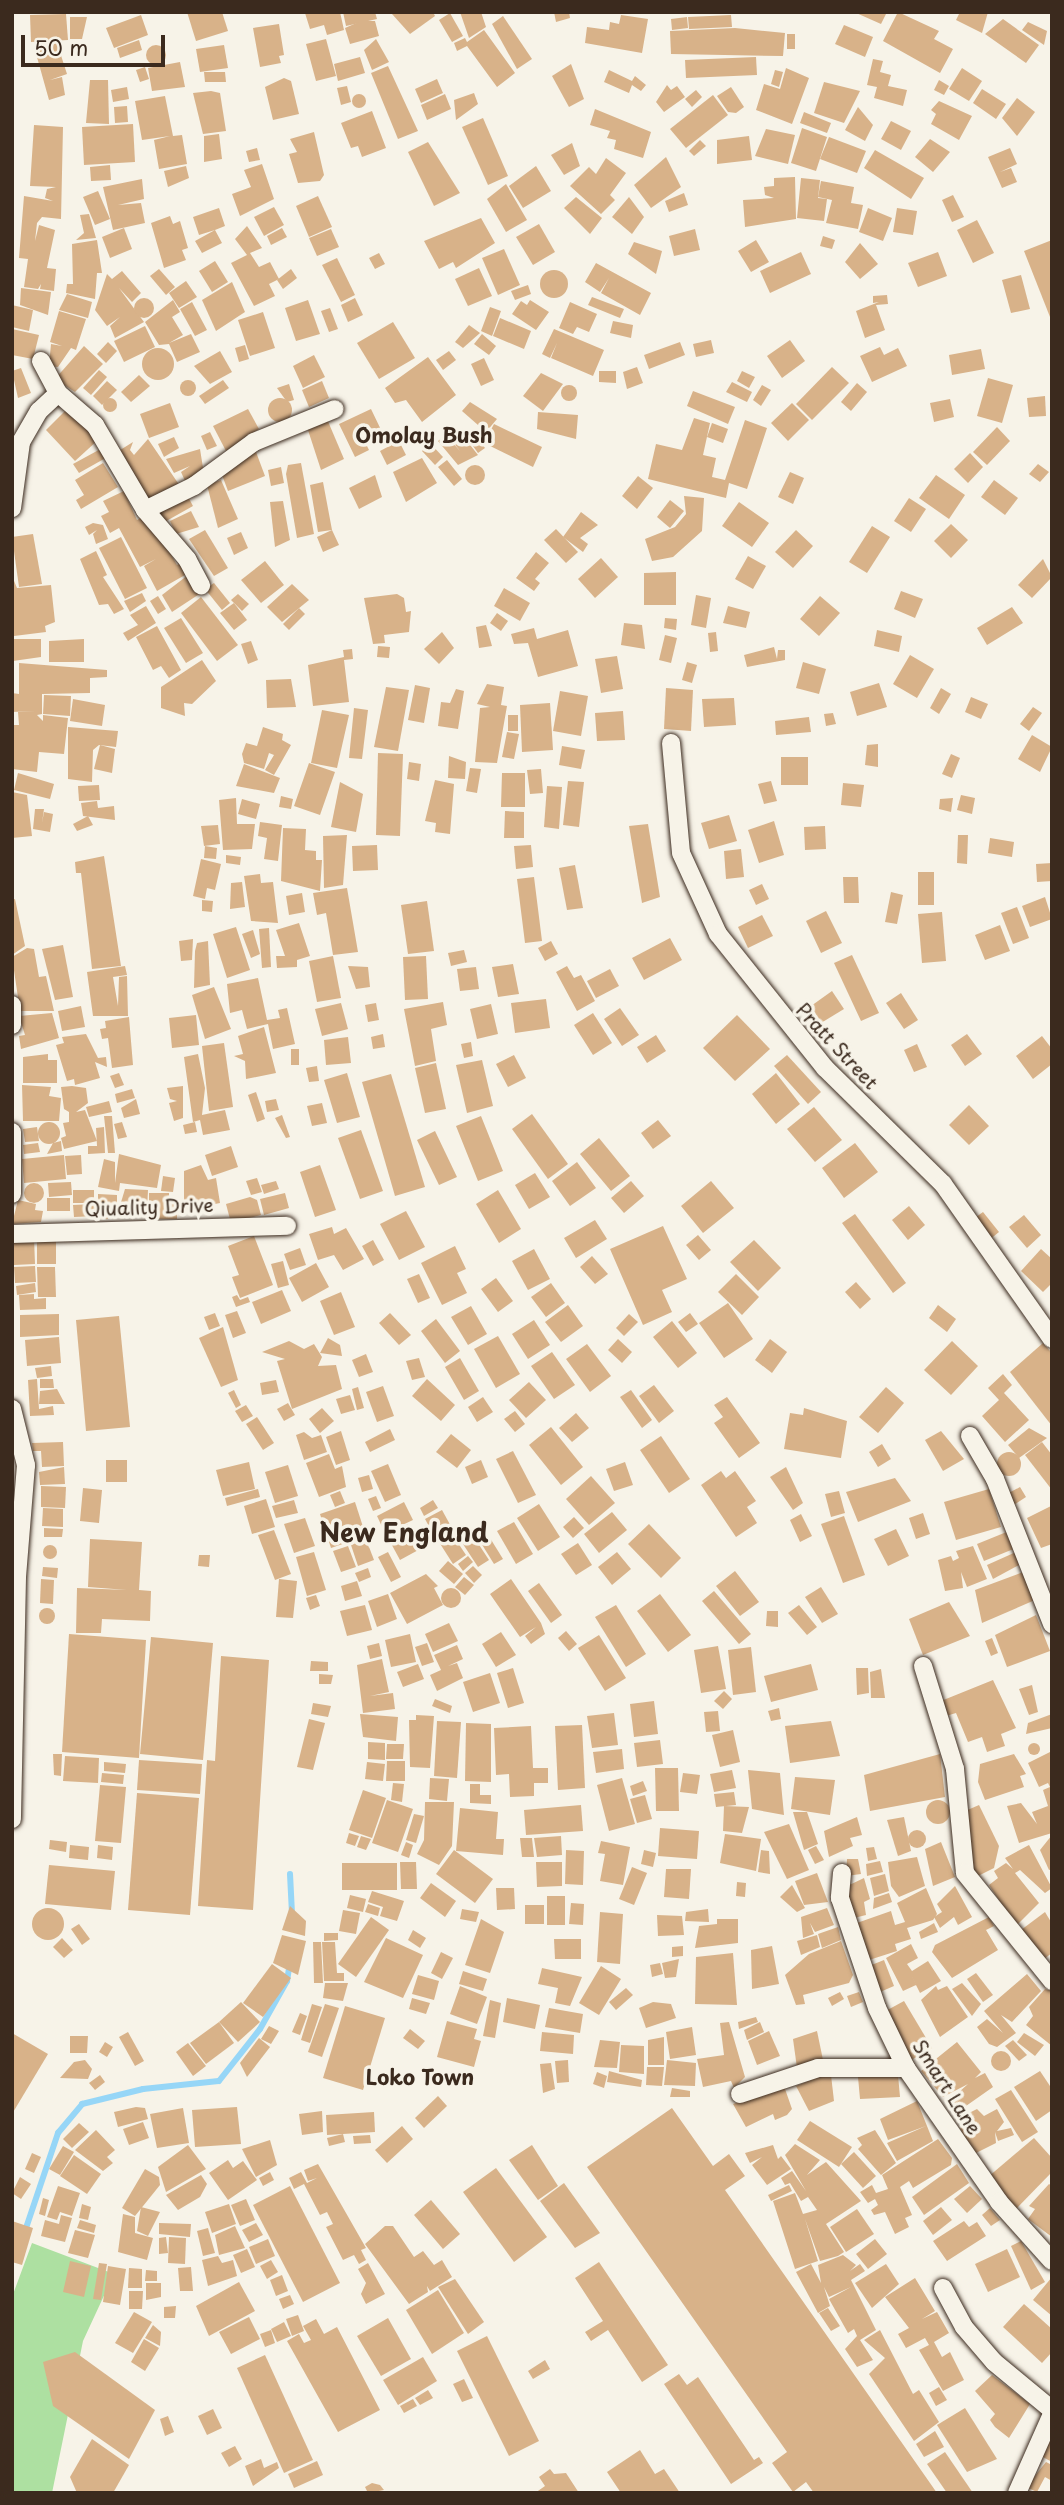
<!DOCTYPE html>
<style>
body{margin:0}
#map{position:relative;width:1064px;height:2505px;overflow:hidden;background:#f7f3e8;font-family:"Playpen Sans",sans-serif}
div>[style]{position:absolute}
.green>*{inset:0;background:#ade0a1}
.stream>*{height:6px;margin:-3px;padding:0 3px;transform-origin:3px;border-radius:3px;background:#96d6f7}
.building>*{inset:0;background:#d8b289}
.round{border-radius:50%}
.roads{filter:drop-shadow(0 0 2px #3b2a1e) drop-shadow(0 0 2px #3b2a1e)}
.street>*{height:18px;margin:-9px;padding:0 9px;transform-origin:9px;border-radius:9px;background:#f7f3e8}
span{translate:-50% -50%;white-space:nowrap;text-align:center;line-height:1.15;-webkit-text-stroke:7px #f7f3e8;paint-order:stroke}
.street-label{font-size:19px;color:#3b2a1e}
.neighbourhood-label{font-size:21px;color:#3b2a1e;font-weight:700}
.district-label{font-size:26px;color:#3b2a1e;font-weight:700}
.frame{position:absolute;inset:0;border:14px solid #3b2a1e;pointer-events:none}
.scale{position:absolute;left:21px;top:35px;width:144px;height:32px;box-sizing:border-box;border:4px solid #3b2a1e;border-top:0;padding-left:9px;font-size:21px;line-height:24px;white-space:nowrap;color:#3b2a1e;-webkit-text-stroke:5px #f7f3e8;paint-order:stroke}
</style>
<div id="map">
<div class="green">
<div style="clip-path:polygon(32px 2243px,114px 2274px,83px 2341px,52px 2493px,12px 2493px,12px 2297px)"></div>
</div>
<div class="stream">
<div style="left:290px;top:1874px;width:40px;rotate:87.1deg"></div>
<div style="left:24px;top:2234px;width:107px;rotate:-71.4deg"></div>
<div style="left:58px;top:2133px;width:38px;rotate:-50deg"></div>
<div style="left:82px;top:2104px;width:63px;rotate:-13.8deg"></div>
<div style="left:143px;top:2089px;width:76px;rotate:-6deg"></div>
<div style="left:219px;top:2081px;width:66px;rotate:-51.7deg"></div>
<div style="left:260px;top:2029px;width:55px;rotate:-60.6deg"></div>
<div style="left:287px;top:1981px;width:18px;rotate:-81deg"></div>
</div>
<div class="building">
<div style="clip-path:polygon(187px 12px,222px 12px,228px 31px,196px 41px)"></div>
<div style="clip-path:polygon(340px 12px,344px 30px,327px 35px,324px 25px,310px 29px,305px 13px)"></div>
<div style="clip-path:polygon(343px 12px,375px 12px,377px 19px,346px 26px)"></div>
<div style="clip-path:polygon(433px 12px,435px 16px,410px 34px,392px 14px)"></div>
<div style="clip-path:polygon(460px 12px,481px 12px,486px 27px,469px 38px)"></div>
<div style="clip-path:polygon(554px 12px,569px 12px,570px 18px,556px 22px)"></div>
<div style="clip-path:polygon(854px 12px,887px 12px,881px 24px)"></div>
<div style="clip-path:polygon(898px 12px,939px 31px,934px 39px,953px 49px,940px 73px,883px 41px)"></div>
<div style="clip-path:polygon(960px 12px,988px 12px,982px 33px,956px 20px)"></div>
<div style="clip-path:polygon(450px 13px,463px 36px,452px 42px,439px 20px)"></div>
<div style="clip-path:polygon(66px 14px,68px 40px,31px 42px,30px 15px)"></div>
<div style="clip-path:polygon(141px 15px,148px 35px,114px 48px,106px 28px)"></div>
<div style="clip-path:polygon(621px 15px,648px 19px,642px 53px,585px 43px,587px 27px,609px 30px,610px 22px,619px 24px)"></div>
<div style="clip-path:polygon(731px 15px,732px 27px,689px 29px,688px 17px)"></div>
<div style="clip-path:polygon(503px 16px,532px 59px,517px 69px,492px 24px)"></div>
<div style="clip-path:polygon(70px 17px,87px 17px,82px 39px,70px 39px)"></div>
<div style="clip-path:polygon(687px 17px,688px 28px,672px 30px,671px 19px)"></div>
<div style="clip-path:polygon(1003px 19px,1039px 45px,1026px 63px,985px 34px)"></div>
<div style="clip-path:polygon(361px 21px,375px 21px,379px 36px,350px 44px,345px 28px)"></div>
<div style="clip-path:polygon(1028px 22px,1047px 31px,1044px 45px,1022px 30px)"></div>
<div style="clip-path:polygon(279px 24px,284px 55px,279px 56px,281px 63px,260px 67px,253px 28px)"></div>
<div style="clip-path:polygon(844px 25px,873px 37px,865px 57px,835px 44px)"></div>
<div style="clip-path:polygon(735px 28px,785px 33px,783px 56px,671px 54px,670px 31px)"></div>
<div style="clip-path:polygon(484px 30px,515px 73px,497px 87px,467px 46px,457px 51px,454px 43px,465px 38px,467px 42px)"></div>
<div style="clip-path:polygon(787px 34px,795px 34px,795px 49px,787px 49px)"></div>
<div style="clip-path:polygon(326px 39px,336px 76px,316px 81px,306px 44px)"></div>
<div style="clip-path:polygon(376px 39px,389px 62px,372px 70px,364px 50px)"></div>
<div style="clip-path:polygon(139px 40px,142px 50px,120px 58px,117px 48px)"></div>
<div style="clip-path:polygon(57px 43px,67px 74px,50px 80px,62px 77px,65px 95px,49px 100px,35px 50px)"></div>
<div class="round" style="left:146px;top:45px;width:20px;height:20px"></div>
<div style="clip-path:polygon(224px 45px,228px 68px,200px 72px,196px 49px)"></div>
<div style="clip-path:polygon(360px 57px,365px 73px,338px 81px,334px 64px)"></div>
<div style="clip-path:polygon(756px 57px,757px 75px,686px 78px,685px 60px)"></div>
<div style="clip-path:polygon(873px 59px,883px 61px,880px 72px,891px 75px,888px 86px,907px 90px,903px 106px,874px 98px,877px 87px,867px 85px)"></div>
<div style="clip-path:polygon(180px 62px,185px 87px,152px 91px,148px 68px)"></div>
<div style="clip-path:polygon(571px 64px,584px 99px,569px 107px,552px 76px)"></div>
<div style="clip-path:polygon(388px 66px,418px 131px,398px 139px,371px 73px)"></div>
<div style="clip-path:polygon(145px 67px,149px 79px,140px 82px,136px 70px)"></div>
<div style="clip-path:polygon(786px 68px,809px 78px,792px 124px,756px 110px,764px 84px,780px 89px)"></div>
<div style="clip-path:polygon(962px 68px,982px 81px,969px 101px,949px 89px)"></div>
<div style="clip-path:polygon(609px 70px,632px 81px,635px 76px,646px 85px,641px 91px,632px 85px,629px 93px,604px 82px)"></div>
<div style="clip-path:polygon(775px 70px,783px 72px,779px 87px,771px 84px)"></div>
<div style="clip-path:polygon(204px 72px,225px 72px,226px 82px,205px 82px)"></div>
<div style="clip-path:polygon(284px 78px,291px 81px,299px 114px,273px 120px,265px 87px)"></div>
<div style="clip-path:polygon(437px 79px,443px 93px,421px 103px,415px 89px)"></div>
<div style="clip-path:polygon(90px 80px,108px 80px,109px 124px,86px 123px)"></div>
<div style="clip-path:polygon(939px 80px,949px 86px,944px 95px,934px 90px)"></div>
<div style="clip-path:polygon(824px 82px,860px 91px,844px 123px,814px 113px)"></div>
<div style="clip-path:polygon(667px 85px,671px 90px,677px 86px,685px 97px,664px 112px,656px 102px)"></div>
<div style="clip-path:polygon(347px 86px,351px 102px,341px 105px,337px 88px)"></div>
<div style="clip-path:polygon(127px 87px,129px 99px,113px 102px,111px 90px)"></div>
<div style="clip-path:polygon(731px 87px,744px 107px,736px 113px,728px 112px,717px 96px)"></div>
<div style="clip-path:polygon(982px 89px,1006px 104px,996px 119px,973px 103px)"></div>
<div style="clip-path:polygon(696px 90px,702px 97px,692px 107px,685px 99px)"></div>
<div style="clip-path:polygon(211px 91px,220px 93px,226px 131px,203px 134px,193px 93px)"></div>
<div style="clip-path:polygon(474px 93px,478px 104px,456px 120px,454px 100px)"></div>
<div class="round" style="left:352px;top:94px;width:14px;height:14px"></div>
<div style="clip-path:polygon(445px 94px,451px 109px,427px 120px,421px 105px)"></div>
<div style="clip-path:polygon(713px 95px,728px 115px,686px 148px,670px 129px)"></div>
<div style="clip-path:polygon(165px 96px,173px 136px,182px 135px,187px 164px,159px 169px,154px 140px,170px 136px,142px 140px,135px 101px)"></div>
<div style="clip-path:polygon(1017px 98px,1035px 112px,1017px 136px,1002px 118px)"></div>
<div style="clip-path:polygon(939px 101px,972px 116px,959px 140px,931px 124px,936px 114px,931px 110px)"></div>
<div style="clip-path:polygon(127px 106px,128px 122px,115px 123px,114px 107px)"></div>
<div style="clip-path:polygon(858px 107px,873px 125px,865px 141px,845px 130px)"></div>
<div style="clip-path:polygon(595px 109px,651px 132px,643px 158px,614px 149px,616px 140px,607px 138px,610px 131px,590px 125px)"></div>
<div style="clip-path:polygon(372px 111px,386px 148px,362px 157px,358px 146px,351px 148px,341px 123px)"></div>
<div style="clip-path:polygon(804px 112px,831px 123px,827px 133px,800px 123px)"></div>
<div style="clip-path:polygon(483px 118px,508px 176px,488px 185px,462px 127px)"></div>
<div style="clip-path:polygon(891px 121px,911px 131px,901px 150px,881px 139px)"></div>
<div style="clip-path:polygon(133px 124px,135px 162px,84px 165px,82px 127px)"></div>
<div style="clip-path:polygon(34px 125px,63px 127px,61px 219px,42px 217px,37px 223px,35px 241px,39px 225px,55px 230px,47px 268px,56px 269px,54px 291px,40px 289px,41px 284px,38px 289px,24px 287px,28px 259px,19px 258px,24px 196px,53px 201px,45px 198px,47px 189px,56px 187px,30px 186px)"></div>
<div style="clip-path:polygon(802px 128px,827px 137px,816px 171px,791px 163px)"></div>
<div style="clip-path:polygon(766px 129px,795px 135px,788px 164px,755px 156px)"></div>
<div style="clip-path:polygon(314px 132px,324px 175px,320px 181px,298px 183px,289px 154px,297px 152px,290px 139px)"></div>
<div style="clip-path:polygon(219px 134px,222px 159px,204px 162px,204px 136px)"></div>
<div style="clip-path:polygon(749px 136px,752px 160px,717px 164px,717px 140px)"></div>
<div style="clip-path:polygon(829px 137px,866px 151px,857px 173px,820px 159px)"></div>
<div style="clip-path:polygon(930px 139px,950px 152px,933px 172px,915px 157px)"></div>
<div style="clip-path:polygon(700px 140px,706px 146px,694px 156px,689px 151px)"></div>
<div style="clip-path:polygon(428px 142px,460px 193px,434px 206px,408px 152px)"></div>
<div style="clip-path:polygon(572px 143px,580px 166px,564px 175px,551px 155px)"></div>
<div style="clip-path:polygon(257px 148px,260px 160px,249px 162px,246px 151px)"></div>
<div style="clip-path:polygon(1010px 148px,1017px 164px,1000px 172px,1011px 168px,1017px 182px,1002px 188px,988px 157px)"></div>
<div style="clip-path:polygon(875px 150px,924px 178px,911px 199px,864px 168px)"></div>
<div style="clip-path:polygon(666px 157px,681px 187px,651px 208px,634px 185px)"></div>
<div style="clip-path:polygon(606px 158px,626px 173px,610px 195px,615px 200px,601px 214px,570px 186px,589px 167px,596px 174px)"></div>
<div style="clip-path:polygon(262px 164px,274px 199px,240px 216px,232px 194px,251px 187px,244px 170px)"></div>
<div style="clip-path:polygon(110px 165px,111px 180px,91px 181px,90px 167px)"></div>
<div style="clip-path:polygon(186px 166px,189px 178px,168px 187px,164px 171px)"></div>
<div style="clip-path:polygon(536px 166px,551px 191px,523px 208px,509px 186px)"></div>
<div style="clip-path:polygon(795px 177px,796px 219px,745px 227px,743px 200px,774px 198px,765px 195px,764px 187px,774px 186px,774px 178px)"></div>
<div style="clip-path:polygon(801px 178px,820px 180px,818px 198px,827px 199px,824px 221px,797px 218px)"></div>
<div style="clip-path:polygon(142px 179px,144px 199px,118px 205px,141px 203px,145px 223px,113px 230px,103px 187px)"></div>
<div style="clip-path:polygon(821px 181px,854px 187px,851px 203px,863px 205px,858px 229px,826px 223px,832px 200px,818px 197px)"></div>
<div style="clip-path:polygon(506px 184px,527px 220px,506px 232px,487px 199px)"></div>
<div style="clip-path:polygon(98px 191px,110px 219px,95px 225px,83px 197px)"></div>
<div style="clip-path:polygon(684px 193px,688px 205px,669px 212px,665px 201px)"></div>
<div style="clip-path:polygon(953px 195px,964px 217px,952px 222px,942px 200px)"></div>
<div style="clip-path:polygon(318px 196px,332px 227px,309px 237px,296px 206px)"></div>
<div style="clip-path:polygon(576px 197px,602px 218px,590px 234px,564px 208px)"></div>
<div style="clip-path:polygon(629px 197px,644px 217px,632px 234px,612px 217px)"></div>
<div style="clip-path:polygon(274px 207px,284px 225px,264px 236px,254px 217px)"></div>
<div style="clip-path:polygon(219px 208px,225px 226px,215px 230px,222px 243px,202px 253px,195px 241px,215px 230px,199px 235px,193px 217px)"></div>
<div style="clip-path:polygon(868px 208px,892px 218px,883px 241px,859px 232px)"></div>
<div style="clip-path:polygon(897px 208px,917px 211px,913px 235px,893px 232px)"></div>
<div style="clip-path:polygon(89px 214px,96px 238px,76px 240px,84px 233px,80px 215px)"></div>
<div style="clip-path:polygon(170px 216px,173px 224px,180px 221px,188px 248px,182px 250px,186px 260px,164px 268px,151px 223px)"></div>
<div style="clip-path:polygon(481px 218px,495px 243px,456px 268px,453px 262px,439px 269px,424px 241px)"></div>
<div style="clip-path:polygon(977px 220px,994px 253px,973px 263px,957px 230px)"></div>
<div style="clip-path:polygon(539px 224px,555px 252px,533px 265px,516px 237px)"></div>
<div style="clip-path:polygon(247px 226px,262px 248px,250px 253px,259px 267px,270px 262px,279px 279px,269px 284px,275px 296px,254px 306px,231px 263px,247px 255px,235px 239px)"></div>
<div style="clip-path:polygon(124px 228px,132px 249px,110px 258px,102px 237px)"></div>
<div style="clip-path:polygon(282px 228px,287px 237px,271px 245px,267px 236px)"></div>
<div style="clip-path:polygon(331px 229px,339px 247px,317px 256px,309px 238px)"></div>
<div style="clip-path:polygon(695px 229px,700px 250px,674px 256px,669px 236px)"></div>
<div style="clip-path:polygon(823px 236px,835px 240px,832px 249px,820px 246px)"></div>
<div style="clip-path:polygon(97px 240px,102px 273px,97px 273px,95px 299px,66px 293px,67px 284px,73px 284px,72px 244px)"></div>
<div style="clip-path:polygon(756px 240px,769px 262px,751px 272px,738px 251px)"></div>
<div style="clip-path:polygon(1052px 240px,1052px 322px,1024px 251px)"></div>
<div style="clip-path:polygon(634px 242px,662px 251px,656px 274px,628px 254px)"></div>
<div style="clip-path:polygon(860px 243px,878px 264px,860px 279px,845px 262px)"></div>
<div style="clip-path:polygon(504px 249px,520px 285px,498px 295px,482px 258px)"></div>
<div style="clip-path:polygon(801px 252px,811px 274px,770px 293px,760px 271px)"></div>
<div style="clip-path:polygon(938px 252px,947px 276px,918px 287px,908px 263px)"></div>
<div style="clip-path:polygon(379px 253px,385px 264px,375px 269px,369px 258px)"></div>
<div style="clip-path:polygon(337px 258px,355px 295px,341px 302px,322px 265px)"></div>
<div style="clip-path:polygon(215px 261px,228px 282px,212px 292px,199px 271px)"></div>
<div style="clip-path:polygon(596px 263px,651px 293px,640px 315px,601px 293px,609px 278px,600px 292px,585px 282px)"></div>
<div style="clip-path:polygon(479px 268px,492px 296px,468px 306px,455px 279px)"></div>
<div style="clip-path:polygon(159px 269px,175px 287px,166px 295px,150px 276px)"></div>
<div style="clip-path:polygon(291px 269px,297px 278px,283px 289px,277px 280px)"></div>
<div class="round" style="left:540px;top:270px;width:28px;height:28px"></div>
<div style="clip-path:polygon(122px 271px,141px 293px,132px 302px,119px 288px,144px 322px,115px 338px,110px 326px,120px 317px,107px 326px,95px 310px,107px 274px,112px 279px)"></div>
<div style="clip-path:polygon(1021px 275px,1030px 309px,1011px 313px,1002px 280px)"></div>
<div style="clip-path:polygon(186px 281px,197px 297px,179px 308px,169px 293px)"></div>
<div style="clip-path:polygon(232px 282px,245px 312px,216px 331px,202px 300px)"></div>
<div style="clip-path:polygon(528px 285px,531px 294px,515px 300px,511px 291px)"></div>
<div style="clip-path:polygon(21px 288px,51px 292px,48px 315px,20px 305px)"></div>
<div style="clip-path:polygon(67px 294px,92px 302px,88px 318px,59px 310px)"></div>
<div style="clip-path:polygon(887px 295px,888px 304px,876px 305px,885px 330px,865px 338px,856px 311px,879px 302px,873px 303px,873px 296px)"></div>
<div style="clip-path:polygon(592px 297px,624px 309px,620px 318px,588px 305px)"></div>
<div style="clip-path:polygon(355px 298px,363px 315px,348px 322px,341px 305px)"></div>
<div class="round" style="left:134px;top:298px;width:20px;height:20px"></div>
<div style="clip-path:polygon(173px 300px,180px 312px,172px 317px,183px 335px,169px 343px,191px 334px,200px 352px,177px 362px,169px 344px,159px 345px,145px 322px)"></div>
<div style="clip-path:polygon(308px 300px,320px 334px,296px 341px,285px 308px)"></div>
<div style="clip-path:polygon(530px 300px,549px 312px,536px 330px,512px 314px,521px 301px,527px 305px)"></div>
<div style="clip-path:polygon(192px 302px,207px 330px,195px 336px,180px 309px)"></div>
<div style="clip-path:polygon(570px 302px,597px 314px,589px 332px,577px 327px,573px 334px,559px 328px)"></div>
<div style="clip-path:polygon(12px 305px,33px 310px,29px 331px,12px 327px)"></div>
<div style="clip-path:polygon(490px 307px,501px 311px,492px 336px,481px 331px)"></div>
<div style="clip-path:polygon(330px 308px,338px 329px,329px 332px,321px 311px)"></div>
<div style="clip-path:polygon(59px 311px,86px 319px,76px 350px,71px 348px,58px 367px,49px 366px,51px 344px,62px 346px,50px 342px)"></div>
<div style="clip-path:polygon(263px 312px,275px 348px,250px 356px,238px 320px)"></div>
<div style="clip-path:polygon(500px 318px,531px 331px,524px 349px,493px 336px)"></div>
<div style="clip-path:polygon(613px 321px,633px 325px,631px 338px,610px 333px)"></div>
<div style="clip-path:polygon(393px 322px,415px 358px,379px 379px,357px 343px)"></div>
<div style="clip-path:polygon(469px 325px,480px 333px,463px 348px,455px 342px)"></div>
<div style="clip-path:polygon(145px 326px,155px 347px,124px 362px,114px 341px)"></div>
<div style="clip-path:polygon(12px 329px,39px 335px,33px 359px,12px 355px)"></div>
<div style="clip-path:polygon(554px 329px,604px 350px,593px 376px,551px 358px,557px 343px,550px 358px,542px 354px)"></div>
<div style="clip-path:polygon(482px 334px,496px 346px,489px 355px,474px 344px)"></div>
<div style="clip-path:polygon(711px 340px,714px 353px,696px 357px,693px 344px)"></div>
<div style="clip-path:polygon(790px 340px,805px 361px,782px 378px,767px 356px)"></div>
<div style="clip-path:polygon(108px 342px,117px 351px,106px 363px,97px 354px)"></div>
<div style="clip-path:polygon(680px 342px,685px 355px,649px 369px,644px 355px)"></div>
<div style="clip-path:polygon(245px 345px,249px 359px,239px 362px,235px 348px)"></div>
<div style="clip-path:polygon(84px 346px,103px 364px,75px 392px,55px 379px)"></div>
<div style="clip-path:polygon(880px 347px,884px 355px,898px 348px,907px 366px,872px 382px,860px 356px)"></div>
<div class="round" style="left:142px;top:348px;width:32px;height:32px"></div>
<div style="clip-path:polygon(981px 349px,985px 369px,952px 375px,949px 355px)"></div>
<div style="clip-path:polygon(220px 351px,232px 372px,210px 384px,194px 366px)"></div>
<div style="clip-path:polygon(449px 351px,456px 360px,443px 370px,436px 360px)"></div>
<div style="clip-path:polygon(314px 355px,325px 377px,303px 388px,293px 366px)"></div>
<div style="clip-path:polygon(428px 357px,456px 395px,422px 422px,406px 400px,395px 403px,385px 388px)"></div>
<div style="clip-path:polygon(484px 358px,494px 380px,481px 386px,471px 364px)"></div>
<div style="clip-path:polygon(637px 367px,643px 383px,627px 389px,623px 372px)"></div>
<div style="clip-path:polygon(832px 367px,849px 383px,812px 420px,796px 404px)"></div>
<div style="clip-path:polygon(21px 368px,31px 393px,18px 398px,12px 371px)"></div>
<div style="clip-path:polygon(99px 370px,107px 377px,91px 395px,83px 388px)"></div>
<div style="clip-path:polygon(599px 371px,616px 371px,616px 383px,599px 382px)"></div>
<div style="clip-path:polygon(742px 371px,755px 377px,749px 388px,737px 381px)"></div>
<div style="clip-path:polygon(541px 373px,563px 384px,543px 411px,523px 396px)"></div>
<div style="clip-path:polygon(139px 375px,150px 386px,131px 402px,121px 392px)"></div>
<div style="clip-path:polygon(988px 378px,1013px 385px,1002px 423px,977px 416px)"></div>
<div class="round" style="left:180px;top:380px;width:16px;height:16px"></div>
<div style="clip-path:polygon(223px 380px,229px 388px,205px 404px,199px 396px)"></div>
<div style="clip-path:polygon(107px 381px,117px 390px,102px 405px,93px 396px)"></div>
<div style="clip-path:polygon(322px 381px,329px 398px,309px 407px,302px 390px)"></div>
<div style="clip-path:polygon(732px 382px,752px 392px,747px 402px,726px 392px)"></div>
<div style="clip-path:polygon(857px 383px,867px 392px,851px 411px,841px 402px)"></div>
<div style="clip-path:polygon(289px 384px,294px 400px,287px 402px,277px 388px)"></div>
<div style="clip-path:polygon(762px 385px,771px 390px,761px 406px,753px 400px)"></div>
<div class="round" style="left:561px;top:385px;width:16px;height:16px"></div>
<div style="clip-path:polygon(693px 391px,735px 407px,728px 424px,687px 406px)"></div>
<div style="clip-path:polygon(1045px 396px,1046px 416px,1029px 417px,1027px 398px)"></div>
<div class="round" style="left:268px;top:398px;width:24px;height:24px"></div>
<div class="round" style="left:103px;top:398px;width:14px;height:14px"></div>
<div style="clip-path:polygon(950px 399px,954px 417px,934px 422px,930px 403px)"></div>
<div style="clip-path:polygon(470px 402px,497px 419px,486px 432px,462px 411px)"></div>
<div style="clip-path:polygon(170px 403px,179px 427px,149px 438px,140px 414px)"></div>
<div style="clip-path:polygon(792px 403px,809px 420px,788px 441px,771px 423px)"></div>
<div style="clip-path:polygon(67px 409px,98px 440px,75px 461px,46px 430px)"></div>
<div style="clip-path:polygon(248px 409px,259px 429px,226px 451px,213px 426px)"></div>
<div style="clip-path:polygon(371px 409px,384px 436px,365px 442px,369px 450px,355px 457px,339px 424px)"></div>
<div style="clip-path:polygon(538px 412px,578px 415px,576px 439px,537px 429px)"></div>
<div style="clip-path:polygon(694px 418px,710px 423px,703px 455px,716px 458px,712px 477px,725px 480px,745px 420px,767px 428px,747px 489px,729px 483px,726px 498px,648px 479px,656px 444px,682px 450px)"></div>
<div style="clip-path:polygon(327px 419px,344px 459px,321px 470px,307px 427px)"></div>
<div style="clip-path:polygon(712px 423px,728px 429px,723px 443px,707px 437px)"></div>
<div style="clip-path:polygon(494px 424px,542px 447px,533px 467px,484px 443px)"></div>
<div style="clip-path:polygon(456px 427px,478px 455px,458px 465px,438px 441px,446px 435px,460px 451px,447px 434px)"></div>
<div style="clip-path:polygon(997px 427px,1010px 441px,987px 465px,973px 452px)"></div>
<div style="clip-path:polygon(471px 430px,485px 448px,478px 453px,465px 435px)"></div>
<div style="clip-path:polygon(210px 432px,217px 446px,207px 450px,201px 436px)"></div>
<div style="clip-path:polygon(174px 437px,179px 448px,164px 457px,158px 444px)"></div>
<div style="clip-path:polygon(148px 439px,180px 486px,149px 507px,117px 452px,133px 442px,130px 450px,134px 455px)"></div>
<div style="clip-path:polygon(399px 441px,406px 455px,387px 465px,380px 451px)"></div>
<div style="clip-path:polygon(430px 443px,443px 457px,435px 465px,422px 451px)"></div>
<div style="clip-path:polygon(106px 446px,111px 455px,79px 473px,73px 464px)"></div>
<div style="clip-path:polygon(200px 449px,204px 474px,186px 483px,181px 472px,190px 466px,174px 473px,166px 459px)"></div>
<div style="clip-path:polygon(256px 452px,265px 476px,228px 491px,219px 467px)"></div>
<div style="clip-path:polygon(970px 453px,983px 467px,968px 483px,954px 469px)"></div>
<div style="clip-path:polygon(422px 458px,437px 483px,406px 502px,393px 472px)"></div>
<div style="clip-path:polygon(447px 460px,462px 479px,454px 486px,438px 467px)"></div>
<div style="clip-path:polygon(103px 463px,118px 487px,81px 509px,76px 500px,84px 495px,75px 480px)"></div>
<div style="clip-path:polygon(301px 463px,314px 534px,297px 538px,286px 474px,288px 465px)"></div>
<div style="clip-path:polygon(1038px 464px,1049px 472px,1040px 482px,1029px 474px)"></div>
<div class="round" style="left:465px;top:465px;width:20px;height:20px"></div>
<div style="clip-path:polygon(281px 467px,284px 483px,271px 486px,268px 470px)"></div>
<div style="clip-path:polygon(790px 472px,804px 478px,793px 504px,778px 497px)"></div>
<div style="clip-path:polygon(375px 475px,382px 497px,359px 509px,349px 488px)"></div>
<div style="clip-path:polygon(936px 475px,965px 495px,949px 519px,919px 498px)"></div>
<div style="clip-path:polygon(638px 476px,653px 488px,637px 509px,622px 496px)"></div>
<div style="clip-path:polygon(221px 480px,238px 519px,218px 528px,207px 485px)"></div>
<div style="clip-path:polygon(994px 480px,1018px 498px,1005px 515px,981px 497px)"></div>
<div style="clip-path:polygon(323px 482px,332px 530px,318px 532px,310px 485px)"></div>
<div style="clip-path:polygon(124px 491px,137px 520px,148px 514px,177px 565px,186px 560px,192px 571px,157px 591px,144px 566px,156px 559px,140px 567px,119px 528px,110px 533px,101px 516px,109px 512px,103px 501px)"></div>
<div style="clip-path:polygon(185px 491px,193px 506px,161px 524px,153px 508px)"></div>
<div style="clip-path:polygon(684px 496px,704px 498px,702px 531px,673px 557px,652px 561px,645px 539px,675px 527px,686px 514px)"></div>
<div style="clip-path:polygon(909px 498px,926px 509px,911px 532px,894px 521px)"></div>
<div style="clip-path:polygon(670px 500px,684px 511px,670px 528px,657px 517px)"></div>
<div style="clip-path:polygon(283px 501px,290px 540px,275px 547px,270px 502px)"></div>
<div style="clip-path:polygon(739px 502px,769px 523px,752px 547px,722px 526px)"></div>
<div style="clip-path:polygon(191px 511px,199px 527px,176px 534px,170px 521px)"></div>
<div style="clip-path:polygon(581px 512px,598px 525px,580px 538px,588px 544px,583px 552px,563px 537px)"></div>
<div style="clip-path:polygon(93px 523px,103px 525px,108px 539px,96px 544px,93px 534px,97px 530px,89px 535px,85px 527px)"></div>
<div style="clip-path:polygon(951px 524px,968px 540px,951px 558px,934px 541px)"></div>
<div style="clip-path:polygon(872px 526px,890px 537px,867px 573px,849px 562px)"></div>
<div style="clip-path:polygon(556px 529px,578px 552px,566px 563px,544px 540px)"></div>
<div style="clip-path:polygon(205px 530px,228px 568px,214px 576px,189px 539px)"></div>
<div style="clip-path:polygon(332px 530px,339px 545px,323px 552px,317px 537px)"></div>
<div style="clip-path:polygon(796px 530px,813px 546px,793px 568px,775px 552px)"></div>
<div style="clip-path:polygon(241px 532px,248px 548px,234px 555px,227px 538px)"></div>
<div style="clip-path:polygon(33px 534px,42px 584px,19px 587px,12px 537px)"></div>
<div style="clip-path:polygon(121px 537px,147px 588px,125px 599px,99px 548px)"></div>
<div style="clip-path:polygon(96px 551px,107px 575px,103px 577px,124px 609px,114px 614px,108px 604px,99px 605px,80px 559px)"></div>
<div style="clip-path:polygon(536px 552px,549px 563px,535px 579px,540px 583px,534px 591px,516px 578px)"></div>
<div style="clip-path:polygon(748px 556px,766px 566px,753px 589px,735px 579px)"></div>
<div style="clip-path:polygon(601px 558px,618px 577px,595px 598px,578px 579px)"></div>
<div style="clip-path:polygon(1043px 559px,1052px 577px,1032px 598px,1018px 585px)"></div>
<div style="clip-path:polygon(265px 561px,284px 585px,261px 603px,241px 580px)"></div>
<div style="clip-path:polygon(192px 572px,204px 591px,172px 612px,162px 595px)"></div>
<div style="clip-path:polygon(676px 572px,676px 605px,644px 605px,644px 573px)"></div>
<div style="clip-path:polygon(12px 576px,17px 588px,51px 585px,55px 622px,45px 626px,46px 632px,14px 636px)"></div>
<div style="clip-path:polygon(214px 583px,230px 603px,222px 610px,205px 589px)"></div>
<div style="clip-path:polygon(292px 584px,309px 600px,282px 622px,267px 607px)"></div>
<div style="clip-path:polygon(504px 588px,530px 603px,520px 621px,494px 606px)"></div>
<div style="clip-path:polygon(901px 591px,923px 599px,915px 618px,894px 609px)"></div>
<div style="clip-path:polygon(142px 593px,146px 601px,130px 612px,124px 601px)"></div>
<div style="clip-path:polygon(238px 594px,249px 604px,242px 611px,231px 600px)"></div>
<div style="clip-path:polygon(397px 594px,404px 598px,406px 612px,411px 611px,409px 632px,384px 635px,385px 643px,373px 644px,364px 598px)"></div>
<div style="clip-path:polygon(696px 595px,711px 598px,706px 628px,691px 625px)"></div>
<div style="clip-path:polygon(158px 596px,166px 609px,158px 614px,150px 601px)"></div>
<div style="clip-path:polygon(820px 596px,840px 613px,819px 636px,800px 619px)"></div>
<div style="clip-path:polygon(201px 597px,238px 645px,217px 661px,181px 613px)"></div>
<div style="clip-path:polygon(234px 603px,247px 620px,234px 630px,220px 613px)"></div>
<div style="clip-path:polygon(146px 606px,156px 623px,128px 641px,123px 633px,138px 625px,130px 615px)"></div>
<div style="clip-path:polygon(728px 606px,750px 612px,746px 628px,723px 623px)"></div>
<div style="clip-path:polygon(1012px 607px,1023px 623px,987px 645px,977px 628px)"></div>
<div style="clip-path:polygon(299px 608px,305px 614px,289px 630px,283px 624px)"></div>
<div style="clip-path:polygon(497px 613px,508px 621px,501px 631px,490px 623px)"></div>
<div style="clip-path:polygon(181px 618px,203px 653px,186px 663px,164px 628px)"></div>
<div style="clip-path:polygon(665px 618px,677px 619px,676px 630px,664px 628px)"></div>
<div style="clip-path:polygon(624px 623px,642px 625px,645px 649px,621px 645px)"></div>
<div style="clip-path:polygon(486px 625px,492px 646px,479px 648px,476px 627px)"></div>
<div style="clip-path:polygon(157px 626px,181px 670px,169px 678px,161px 666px,153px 670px,136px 637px)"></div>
<div style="clip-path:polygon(534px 628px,537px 639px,568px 630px,578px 666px,538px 677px,528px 643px,514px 644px,511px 634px)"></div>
<div style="clip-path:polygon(877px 630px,902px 636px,899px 652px,874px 646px)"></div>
<div style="clip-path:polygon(442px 632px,454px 648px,439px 664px,424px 649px)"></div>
<div style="clip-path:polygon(716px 632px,718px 651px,710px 652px,708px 633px)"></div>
<div style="clip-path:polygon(665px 635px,677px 638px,671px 663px,659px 660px)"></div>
<div style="clip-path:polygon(12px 639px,41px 639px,41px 657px,13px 661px)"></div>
<div style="clip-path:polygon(84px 639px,84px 662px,49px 662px,49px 641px)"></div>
<div style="clip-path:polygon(251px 641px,258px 660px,248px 664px,241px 644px)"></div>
<div style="clip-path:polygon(378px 646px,390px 647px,389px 658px,377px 657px)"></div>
<div style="clip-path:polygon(774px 647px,777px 659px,778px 650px,785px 650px,785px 660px,747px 667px,744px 655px)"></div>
<div style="clip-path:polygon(352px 649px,353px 659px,344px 660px,349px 702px,313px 706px,308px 665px,344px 657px,343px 650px)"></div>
<div style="clip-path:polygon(910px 655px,934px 669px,917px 698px,893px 684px)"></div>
<div style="clip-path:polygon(617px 656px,623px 689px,601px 693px,595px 659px)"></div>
<div style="clip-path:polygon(202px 660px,216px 681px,192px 704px,184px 703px,185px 716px,161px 708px,161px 687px)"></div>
<div style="clip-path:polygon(687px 662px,697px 665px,692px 683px,682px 680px)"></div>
<div style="clip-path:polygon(803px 662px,826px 669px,819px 694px,796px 688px)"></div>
<div style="clip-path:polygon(19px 663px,107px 670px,107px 677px,90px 678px,90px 693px,42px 694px,42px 714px,37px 715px,43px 721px,43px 715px,68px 718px,64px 754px,39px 752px,37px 772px,12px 769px,12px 725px,19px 725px,18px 712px,36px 711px,12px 712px,12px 693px,19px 694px)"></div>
<div style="clip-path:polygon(291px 679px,296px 707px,267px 708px,266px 680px)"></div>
<div style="clip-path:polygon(879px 683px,887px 707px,857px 716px,850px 692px)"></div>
<div style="clip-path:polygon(487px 684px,504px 687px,501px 705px,507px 706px,497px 763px,475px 762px,480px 708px,490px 707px,477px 704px)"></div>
<div style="clip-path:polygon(415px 685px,430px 688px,424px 723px,408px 720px)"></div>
<div style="clip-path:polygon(386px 687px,409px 690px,398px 751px,374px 747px)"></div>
<div style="clip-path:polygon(666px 688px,693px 690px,691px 731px,664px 729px)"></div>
<div style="clip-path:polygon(941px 688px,951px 694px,939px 714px,930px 708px)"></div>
<div style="clip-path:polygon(456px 689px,464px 691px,458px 729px,438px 726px,441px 702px,450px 703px)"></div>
<div style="clip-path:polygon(560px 691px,588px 696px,581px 736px,553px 731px)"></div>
<div style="clip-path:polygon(44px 695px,71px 696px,70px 716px,43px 714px)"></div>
<div style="clip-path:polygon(971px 697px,988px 704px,981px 719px,965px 712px)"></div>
<div style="clip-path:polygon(734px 698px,736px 725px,704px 727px,702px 699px)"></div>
<div style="clip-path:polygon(73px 699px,105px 705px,102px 726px,70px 721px)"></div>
<div style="clip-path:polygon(550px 703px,553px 750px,522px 752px,520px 705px)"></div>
<div style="clip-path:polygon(1033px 707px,1042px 713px,1029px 731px,1020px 724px)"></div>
<div style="clip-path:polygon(354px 708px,368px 710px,362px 759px,349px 758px)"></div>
<div style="clip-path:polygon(322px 710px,349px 715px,337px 768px,311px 763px)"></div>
<div style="clip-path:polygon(623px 711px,625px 740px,597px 741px,595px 713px)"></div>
<div style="clip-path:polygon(833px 713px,836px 724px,826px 726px,824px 714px)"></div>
<div style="clip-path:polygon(508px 715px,518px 715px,518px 731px,508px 731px)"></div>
<div style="clip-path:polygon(809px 717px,811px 732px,776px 735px,775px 721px)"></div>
<div style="clip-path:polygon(68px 727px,118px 731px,116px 747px,99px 745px,93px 750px,92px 782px,68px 779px)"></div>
<div style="clip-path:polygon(263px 727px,283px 734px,282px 740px,291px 745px,274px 775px,265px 770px,274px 755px,269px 753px,264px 769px,244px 763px,242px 754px,246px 743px,257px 746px)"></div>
<div style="clip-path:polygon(507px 732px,519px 734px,514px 759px,502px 757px)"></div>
<div style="clip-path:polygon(1032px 735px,1052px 747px,1040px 772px,1018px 759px)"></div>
<div style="clip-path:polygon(878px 744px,878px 767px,865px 765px,867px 745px)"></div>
<div style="clip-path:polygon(100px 745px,115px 749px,112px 773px,94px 769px)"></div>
<div style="clip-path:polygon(562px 746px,585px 750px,581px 769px,559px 765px)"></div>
<div style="clip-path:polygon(378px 753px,403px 754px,400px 836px,376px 835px)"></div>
<div style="clip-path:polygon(951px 754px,960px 758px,952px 778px,942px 774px)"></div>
<div style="clip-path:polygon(449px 756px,466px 762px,465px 779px,448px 778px)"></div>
<div style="clip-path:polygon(781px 757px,808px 757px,808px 785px,781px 785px)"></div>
<div style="clip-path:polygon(409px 762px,421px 764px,419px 781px,407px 779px)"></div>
<div style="clip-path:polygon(309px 763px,335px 772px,320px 815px,294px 806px)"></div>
<div style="clip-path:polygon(244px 764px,280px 778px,274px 793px,236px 786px)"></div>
<div style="clip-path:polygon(470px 768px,481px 769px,477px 793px,466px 791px)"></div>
<div style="clip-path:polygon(541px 769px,543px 793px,530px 794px,527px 770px)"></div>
<div style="clip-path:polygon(18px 773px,54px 784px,50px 799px,14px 790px)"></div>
<div style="clip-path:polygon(502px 773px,525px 773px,525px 807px,501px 807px)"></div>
<div style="clip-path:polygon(435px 780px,454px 784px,450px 834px,435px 832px,436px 823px,425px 821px)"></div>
<div style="clip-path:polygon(568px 781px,584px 782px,579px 827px,563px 825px)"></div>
<div style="clip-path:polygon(771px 781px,777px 801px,764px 804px,758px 784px)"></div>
<div style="clip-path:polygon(340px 782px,363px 794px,356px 832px,331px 827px)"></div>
<div style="clip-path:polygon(843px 783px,864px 785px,861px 807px,841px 805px)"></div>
<div style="clip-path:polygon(99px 785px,100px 800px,79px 801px,78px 786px)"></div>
<div style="clip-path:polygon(547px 786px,562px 787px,559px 829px,544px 827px)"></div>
<div style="clip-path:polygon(12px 792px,27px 795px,32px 836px,12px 838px)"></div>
<div style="clip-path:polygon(961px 795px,975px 798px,972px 814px,957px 810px)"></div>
<div style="clip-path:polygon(281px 796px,293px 799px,291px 809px,279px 807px)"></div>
<div style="clip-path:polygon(236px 798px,237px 824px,255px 824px,252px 849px,223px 850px,219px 800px)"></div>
<div style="clip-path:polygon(953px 798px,951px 812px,939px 809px,940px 799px)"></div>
<div style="clip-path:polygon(242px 799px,260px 804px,256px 819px,238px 814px)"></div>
<div style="clip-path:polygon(97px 801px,98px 808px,114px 806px,115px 820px,83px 816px,81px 803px)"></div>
<div style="clip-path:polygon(35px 809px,44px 809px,42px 823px,44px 812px,53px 814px,50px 832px,33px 829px)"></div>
<div style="clip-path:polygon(505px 811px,524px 812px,524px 838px,504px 838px)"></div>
<div style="clip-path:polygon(729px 815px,737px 841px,709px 849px,701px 823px)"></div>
<div style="clip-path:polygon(88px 816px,93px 825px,77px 831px,73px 824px)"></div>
<div style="clip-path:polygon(774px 821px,784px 855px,759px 863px,748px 830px)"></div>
<div style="clip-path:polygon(260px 822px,282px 825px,278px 861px,264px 859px,267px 838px,258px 836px)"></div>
<div style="clip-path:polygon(648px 824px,660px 897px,642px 903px,629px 826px)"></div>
<div style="clip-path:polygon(218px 825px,220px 844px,204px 846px,201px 826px)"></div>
<div style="clip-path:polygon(825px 826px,826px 849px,805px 850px,804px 827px)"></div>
<div style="clip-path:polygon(283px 828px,306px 829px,305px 850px,316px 851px,316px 860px,322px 860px,320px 891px,281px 881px)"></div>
<div style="clip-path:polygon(347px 835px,343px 885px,324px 888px,323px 836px)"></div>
<div style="clip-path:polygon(958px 835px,968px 835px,967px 864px,957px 863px)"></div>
<div style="clip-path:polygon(990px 838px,1014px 842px,1012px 857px,988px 853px)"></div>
<div style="clip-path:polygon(377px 845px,378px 870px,353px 871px,352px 846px)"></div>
<div style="clip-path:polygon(531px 845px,533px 867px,516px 869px,514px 846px)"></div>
<div style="clip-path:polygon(205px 846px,217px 848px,216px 859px,204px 858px)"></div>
<div style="clip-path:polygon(741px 849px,744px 877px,726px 879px,724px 851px)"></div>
<div style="clip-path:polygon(226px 855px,241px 857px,240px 865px,226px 863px)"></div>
<div style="clip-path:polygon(104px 856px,121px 966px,92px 969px,81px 873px,76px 873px,75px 862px)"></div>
<div style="clip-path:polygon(201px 859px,221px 864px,215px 890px,207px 888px,205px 899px,193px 896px)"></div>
<div style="clip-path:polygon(1052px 863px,1052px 881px,1037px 882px,1036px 864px)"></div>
<div style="clip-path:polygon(575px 865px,583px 908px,567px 910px,559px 868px)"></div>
<div style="clip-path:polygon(918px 872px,934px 872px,934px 905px,918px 905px)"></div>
<div style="clip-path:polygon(260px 874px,261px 883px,273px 882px,278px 923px,251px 921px,244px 876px)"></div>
<div style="clip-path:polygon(534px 877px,542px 941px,525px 943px,517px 879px)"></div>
<div style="clip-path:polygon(843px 877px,858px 877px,859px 903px,844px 903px)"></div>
<div style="clip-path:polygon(242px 882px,245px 907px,230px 909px,231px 883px)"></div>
<div style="clip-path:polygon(762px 884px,769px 899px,756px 905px,749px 890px)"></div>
<div style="clip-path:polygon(347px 888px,358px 952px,333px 955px,326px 913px,317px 915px,313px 893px)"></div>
<div style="clip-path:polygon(891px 892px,903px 895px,897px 924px,885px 922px)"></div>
<div style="clip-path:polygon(302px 893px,305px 912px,289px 915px,286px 896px)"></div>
<div style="clip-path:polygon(1045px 897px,1052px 919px,1030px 927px,1022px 906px)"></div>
<div style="clip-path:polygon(15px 899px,25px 946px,12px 955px,12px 900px)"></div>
<div style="clip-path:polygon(202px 900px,213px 901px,212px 912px,202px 911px)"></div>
<div style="clip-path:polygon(427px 901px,434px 951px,408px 954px,401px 905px)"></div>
<div style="clip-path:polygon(1017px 907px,1029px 938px,1013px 944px,1001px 913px)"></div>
<div style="clip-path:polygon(826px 911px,842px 943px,821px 953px,806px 921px)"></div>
<div style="clip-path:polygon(942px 912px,946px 961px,922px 963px,918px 914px)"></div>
<div style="clip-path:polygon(762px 915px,773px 936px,748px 948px,738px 927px)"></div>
<div style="clip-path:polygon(299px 923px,310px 956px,297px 960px,297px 967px,277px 968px,276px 956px,285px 956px,276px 930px)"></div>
<div style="clip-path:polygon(1000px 925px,1010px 951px,985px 960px,975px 935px)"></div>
<div style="clip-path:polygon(236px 927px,250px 970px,227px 978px,213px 934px)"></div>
<div style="clip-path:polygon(269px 928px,271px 967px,262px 968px,259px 929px)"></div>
<div style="clip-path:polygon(253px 930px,260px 954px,251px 958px,242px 934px)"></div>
<div style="clip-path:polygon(670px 938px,682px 960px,644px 980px,632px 958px)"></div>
<div style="clip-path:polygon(193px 939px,192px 960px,181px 961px,179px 941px)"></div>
<div style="clip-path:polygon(208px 941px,210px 985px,194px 988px,195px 951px,197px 943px)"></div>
<div style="clip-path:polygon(551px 941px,558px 954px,545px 961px,538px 948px)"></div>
<div style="clip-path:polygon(63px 945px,73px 997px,55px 1000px,42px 949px)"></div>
<div style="clip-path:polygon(27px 948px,34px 949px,39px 977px,46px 976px,54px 1011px,20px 1011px,12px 957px)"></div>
<div style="clip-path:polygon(464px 950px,467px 962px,451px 966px,448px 953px)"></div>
<div style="clip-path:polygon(852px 955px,879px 1013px,861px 1021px,834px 963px)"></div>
<div style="clip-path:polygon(333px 956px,341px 998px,317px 1002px,309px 961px)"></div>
<div style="clip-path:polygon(426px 956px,428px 999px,405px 1000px,403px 957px)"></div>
<div style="clip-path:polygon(513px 964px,519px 994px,498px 997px,492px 967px)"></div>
<div style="clip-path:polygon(125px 966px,127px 975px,113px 977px,118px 1006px,119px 977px,127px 976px,128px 1016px,93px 1016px,87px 972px)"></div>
<div style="clip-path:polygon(348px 966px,368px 967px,370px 987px,356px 989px)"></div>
<div style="clip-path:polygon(567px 966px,574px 978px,581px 975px,595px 1001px,577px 1011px,556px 972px)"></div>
<div style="clip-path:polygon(476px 967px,479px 989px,460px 991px,457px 969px)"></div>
<div style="clip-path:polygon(610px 969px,619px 986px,596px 998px,587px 981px)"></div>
<div style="clip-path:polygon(258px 978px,267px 1020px,280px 1018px,278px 1010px,287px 1008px,295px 1044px,273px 1049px,268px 1024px,247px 1029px,242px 1010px,230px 1013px,227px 984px)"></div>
<div style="clip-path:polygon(214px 987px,231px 1029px,205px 1039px,192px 995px)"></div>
<div style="clip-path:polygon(832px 991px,844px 1009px,821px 1023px,811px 1006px)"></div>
<div style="clip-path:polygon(901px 993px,918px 1020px,904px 1029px,886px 1003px)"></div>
<div style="clip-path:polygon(546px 999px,550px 1028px,515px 1033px,511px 1003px)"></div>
<div style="clip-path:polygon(443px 1002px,447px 1025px,431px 1029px,436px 1061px,415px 1066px,404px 1009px)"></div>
<div style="clip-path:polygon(341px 1003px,348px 1029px,322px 1036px,315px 1009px)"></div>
<div style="clip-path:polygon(376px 1003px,379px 1020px,368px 1022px,365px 1005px)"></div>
<div style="clip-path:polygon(491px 1004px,498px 1034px,477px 1039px,470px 1009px)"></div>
<div style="clip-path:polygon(81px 1006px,85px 1027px,62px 1031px,58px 1011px)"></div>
<div style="clip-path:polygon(620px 1008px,639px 1035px,622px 1046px,604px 1019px)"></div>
<div style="clip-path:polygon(52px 1013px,59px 1038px,21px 1049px,19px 1036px,25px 1035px,19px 1016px)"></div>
<div style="clip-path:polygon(593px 1013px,612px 1043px,593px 1055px,574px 1025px)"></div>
<div style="clip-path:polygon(196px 1015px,199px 1045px,172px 1048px,169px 1018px)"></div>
<div style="clip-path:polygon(737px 1015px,770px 1049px,735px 1081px,703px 1048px)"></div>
<div style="clip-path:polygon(129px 1017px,133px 1065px,112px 1068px,108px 1038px,102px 1039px,100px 1029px,106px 1028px,105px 1021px)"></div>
<div style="clip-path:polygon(264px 1027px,276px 1073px,246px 1079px,245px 1061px,234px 1056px,243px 1054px,238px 1036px)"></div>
<div style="clip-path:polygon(86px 1034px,98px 1058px,106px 1057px,107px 1067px,95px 1062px,100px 1078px,75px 1085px,74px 1079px,67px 1081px,56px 1045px,64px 1043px,62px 1037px)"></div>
<div style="clip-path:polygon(383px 1034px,385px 1047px,373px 1049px,371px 1037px)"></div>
<div style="clip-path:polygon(967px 1034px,982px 1054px,965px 1066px,951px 1045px)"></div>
<div style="clip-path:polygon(656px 1035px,666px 1051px,647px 1063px,637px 1047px)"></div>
<div style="clip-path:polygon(1042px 1036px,1052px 1049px,1052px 1064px,1033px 1079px,1016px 1056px)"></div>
<div style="clip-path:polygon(348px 1037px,351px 1063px,326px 1065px,324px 1040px)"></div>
<div style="clip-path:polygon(471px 1042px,473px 1056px,464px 1058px,461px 1044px)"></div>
<div style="clip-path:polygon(224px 1043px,233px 1107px,209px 1111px,202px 1046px)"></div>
<div style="clip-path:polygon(917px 1044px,927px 1067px,914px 1072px,904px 1050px)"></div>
<div style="clip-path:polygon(291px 1049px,299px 1049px,299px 1065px,291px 1065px)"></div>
<div style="clip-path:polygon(48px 1054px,48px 1060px,57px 1060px,57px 1083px,23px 1083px,23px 1057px)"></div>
<div style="clip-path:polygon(198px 1054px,205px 1088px,202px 1115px,225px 1110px,230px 1130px,203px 1135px,200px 1120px,193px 1122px,184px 1057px)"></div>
<div style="clip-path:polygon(514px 1055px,526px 1078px,508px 1087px,496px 1064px)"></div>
<div style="clip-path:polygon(787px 1055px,821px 1092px,808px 1104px,774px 1066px)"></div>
<div style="clip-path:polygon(482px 1060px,493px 1106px,467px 1113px,456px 1065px)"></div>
<div style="clip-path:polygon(436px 1063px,446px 1109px,425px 1113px,415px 1068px)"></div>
<div style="clip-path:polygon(317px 1066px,319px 1081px,309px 1082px,306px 1068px)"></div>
<div style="clip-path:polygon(119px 1073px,124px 1085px,115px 1088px,110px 1076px)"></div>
<div style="clip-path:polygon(347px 1073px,360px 1117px,337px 1123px,324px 1080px)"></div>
<div style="clip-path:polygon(776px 1073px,800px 1104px,776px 1124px,752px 1094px)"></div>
<div style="clip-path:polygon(391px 1074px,425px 1187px,395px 1196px,362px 1082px)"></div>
<div style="clip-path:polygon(22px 1085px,51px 1087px,49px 1096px,61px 1098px,59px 1121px,23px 1121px)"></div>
<div style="clip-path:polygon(72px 1086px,86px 1088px,88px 1103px,76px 1112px,85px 1110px,97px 1141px,64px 1149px,61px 1138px,66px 1136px,63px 1123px,69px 1122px,69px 1112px,64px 1109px,61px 1087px)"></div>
<div style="clip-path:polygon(183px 1086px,183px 1118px,174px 1121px,169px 1103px,177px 1101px,170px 1099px,167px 1088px)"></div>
<div style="clip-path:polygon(132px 1089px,135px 1098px,117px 1103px,115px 1094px)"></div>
<div style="clip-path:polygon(256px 1092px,265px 1119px,257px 1122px,248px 1095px)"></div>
<div style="clip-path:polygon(136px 1099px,140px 1114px,124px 1118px,121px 1108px)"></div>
<div style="clip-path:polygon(276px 1099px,279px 1110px,267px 1112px,265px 1101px)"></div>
<div style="clip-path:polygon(109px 1101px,112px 1112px,89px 1117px,86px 1107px)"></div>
<div style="clip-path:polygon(322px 1103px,327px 1123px,312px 1126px,307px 1106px)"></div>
<div style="clip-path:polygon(969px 1105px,989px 1126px,969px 1145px,949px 1125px)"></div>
<div style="clip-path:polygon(814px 1107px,842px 1140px,815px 1162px,787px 1129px)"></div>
<div style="clip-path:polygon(532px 1114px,568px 1164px,548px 1179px,512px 1129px)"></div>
<div style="clip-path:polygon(282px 1115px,290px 1137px,286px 1138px,275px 1118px)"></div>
<div style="clip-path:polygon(104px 1116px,112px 1116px,115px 1153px,108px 1153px)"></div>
<div style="clip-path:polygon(481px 1116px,503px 1171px,478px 1181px,456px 1126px)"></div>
<div style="clip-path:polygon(658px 1120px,671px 1136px,653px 1149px,641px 1133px)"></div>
<div style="clip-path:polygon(122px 1122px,127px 1137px,118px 1139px,114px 1124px)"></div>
<div style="clip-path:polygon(195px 1122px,197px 1132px,185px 1134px,183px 1125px)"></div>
<div class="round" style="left:38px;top:1122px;width:22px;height:22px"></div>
<div style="clip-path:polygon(37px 1127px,39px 1141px,25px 1142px,23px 1129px)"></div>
<div style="clip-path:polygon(104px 1127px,105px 1153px,88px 1154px,88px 1146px,97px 1146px,96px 1128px)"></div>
<div style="clip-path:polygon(361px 1130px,383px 1191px,360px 1199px,338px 1138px)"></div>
<div style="clip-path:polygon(435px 1131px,457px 1177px,439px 1185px,417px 1140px)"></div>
<div style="clip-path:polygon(599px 1138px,630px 1176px,611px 1191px,580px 1154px)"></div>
<div style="clip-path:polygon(61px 1141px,62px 1151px,47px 1154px,53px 1143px)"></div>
<div style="clip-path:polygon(38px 1143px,40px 1152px,24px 1154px,23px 1145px)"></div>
<div style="clip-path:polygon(855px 1143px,878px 1172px,844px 1198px,822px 1168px)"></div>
<div style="clip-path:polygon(231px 1146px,238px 1167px,212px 1176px,205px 1155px)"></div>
<div style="clip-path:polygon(119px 1154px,161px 1165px,157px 1188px,120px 1183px,119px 1191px,98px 1187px,104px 1159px,115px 1162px,115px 1183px)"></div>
<div style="clip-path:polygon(64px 1155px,66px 1179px,24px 1183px,22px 1159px)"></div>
<div style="clip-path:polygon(81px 1155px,82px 1174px,67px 1175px,65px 1156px)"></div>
<div style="clip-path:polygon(577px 1162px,596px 1188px,570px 1206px,552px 1181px)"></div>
<div style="clip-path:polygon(201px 1165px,208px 1180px,216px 1178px,220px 1203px,184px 1210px,184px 1171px)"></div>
<div style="clip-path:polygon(320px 1165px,336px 1210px,315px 1217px,300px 1172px)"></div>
<div style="clip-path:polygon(535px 1173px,550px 1197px,529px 1209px,515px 1185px)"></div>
<div style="clip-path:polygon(163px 1176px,175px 1178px,173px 1192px,161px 1191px)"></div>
<div style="clip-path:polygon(257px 1178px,262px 1192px,251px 1195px,246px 1181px)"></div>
<div style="clip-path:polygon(276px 1181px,279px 1189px,264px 1194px,261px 1185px)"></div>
<div style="clip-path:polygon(631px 1181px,644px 1196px,624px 1213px,611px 1198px)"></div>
<div style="clip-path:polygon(711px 1181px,734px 1208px,703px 1233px,681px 1206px)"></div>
<div style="clip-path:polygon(71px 1182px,72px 1195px,49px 1197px,48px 1183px)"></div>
<div class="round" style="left:24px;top:1183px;width:20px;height:20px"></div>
<div style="clip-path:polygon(125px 1189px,148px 1190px,147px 1210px,119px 1209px)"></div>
<div style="clip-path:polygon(73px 1190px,94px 1190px,94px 1203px,73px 1203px)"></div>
<div style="clip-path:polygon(498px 1190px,521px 1229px,499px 1243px,476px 1204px)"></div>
<div style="clip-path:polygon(149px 1193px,169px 1193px,169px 1201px,177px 1201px,177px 1219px,149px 1219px)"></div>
<div style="clip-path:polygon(285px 1193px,289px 1208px,264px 1215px,260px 1199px)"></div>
<div style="clip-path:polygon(98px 1194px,117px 1195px,117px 1210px,108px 1210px,108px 1219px,98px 1219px)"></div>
<div style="clip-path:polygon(250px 1197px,257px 1200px,261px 1215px,231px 1223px,226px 1204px)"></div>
<div style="clip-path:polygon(47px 1198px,70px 1198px,70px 1211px,47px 1211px)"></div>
<div style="clip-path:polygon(18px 1200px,36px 1204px,35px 1210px,43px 1211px,41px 1222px,12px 1224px)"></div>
<div style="clip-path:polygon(95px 1204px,96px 1216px,74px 1217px,73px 1205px)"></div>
<div style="clip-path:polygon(909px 1206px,925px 1225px,908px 1240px,892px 1220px)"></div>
<div style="clip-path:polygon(406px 1211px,425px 1247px,399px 1260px,380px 1224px)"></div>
<div style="clip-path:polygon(983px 1212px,999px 1232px,988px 1241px,972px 1220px)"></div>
<div style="clip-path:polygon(855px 1214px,906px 1283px,893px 1293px,842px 1223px)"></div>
<div style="clip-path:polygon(1024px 1215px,1041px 1235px,1027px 1248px,1009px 1227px)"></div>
<div style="clip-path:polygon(595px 1220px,607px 1239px,576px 1258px,564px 1238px)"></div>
<div style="clip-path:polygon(663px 1226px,687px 1279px,662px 1290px,672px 1312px,643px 1325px,610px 1249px)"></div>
<div style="clip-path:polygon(332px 1227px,334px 1234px,346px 1228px,364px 1259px,343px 1270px,334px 1255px,318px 1260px,309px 1234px)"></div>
<div style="clip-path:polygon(698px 1235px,711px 1250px,699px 1260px,686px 1245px)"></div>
<div style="clip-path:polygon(37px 1236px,56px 1236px,56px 1264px,37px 1264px)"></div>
<div style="clip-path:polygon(254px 1236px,273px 1285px,240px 1298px,232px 1277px,239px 1275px,228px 1246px)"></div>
<div style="clip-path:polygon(34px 1238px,35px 1264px,14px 1265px,12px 1239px)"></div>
<div style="clip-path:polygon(373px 1240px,384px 1260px,373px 1266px,362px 1246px)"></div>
<div style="clip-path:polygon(754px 1240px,781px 1268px,758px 1291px,730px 1262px)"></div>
<div style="clip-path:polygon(455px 1246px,466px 1269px,457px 1273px,467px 1293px,442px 1305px,421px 1263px)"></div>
<div style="clip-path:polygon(300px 1248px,306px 1265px,290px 1270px,284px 1254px)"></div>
<div style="clip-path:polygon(534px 1249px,550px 1279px,528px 1290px,512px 1261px)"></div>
<div style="clip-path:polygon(1041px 1249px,1052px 1259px,1052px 1283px,1043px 1292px,1021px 1271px)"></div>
<div style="clip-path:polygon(592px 1256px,608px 1274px,595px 1284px,580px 1267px)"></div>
<div style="clip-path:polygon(283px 1261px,289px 1285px,278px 1288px,271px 1264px)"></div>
<div style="clip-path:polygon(316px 1263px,329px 1287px,302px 1302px,289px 1278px)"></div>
<div style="clip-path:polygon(35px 1266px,36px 1282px,15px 1283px,14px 1267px)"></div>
<div style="clip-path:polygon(37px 1267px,55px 1267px,56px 1297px,38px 1297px)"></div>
<div style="clip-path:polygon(419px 1274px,430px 1298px,418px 1303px,407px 1279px)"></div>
<div style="clip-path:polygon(736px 1274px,759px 1297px,742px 1315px,718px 1292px)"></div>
<div style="clip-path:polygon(496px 1278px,513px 1301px,498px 1312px,481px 1289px)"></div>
<div style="clip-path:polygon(856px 1282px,871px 1299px,860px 1309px,845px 1292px)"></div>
<div style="clip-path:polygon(35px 1283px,36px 1292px,17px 1295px,16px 1286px)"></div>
<div style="clip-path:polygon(551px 1283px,565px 1303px,546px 1317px,531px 1297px)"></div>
<div style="clip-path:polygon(282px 1290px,291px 1311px,261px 1324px,252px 1302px)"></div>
<div style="clip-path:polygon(341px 1292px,355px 1327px,334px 1335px,320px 1301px)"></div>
<div style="clip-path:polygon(34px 1294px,34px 1299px,46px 1298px,46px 1309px,20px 1310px,19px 1295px)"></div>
<div style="clip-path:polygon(237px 1295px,240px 1300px,248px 1297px,250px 1302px,236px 1307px,232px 1297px)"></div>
<div style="clip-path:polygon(728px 1303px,753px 1339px,724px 1358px,699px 1323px)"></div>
<div style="clip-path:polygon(568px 1305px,583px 1326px,561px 1342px,545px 1322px)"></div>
<div style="clip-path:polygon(938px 1305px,956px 1319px,947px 1332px,929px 1318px)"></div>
<div style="clip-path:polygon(471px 1306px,487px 1334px,468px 1345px,451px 1317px)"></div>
<div style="clip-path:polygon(237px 1311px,246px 1333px,233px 1338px,225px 1315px)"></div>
<div style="clip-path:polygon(215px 1313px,220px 1326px,209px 1330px,204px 1317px)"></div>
<div style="clip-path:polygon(390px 1313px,411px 1335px,399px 1345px,379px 1323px)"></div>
<div style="clip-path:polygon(690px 1313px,698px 1324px,686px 1332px,678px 1322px)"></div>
<div style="clip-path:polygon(59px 1314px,59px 1335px,20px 1337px,20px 1315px)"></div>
<div style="clip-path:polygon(629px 1314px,638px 1322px,624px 1336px,616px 1328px)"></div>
<div style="clip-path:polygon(119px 1316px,130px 1427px,86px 1431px,76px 1320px)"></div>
<div style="clip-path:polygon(436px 1319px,460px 1351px,445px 1363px,421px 1331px)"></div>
<div style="clip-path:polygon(534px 1320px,550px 1345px,528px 1359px,512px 1334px)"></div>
<div style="clip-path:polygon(672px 1321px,697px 1353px,678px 1368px,653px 1337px)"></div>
<div style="clip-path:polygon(223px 1327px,238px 1380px,221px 1387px,199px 1338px)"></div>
<div style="clip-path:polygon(498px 1336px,520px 1374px,496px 1388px,474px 1349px)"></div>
<div style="clip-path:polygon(59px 1337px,61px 1363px,27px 1366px,25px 1340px)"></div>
<div style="clip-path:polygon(328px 1338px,340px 1345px,342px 1356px,320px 1353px)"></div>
<div style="clip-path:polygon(618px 1339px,632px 1352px,622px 1363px,608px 1350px)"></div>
<div style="clip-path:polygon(770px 1339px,787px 1352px,772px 1373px,755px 1360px)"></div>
<div style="clip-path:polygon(289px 1341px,304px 1349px,314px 1344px,322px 1357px,318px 1366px,336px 1365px,342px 1389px,292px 1409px,277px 1361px,285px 1359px,262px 1352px)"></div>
<div style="clip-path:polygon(952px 1341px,978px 1366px,951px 1395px,924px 1370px)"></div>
<div style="clip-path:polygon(1043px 1343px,1052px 1353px,1052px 1426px,1010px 1372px)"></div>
<div style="clip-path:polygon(587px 1344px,611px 1376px,590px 1392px,566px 1359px)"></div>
<div style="clip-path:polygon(552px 1352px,575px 1385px,554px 1399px,531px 1366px)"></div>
<div style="clip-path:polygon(366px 1354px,373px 1372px,359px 1377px,352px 1360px)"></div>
<div style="clip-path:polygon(419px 1358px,425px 1377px,412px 1380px,406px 1361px)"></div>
<div style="clip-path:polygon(460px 1358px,479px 1391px,464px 1400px,445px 1367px)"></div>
<div style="clip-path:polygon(51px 1366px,52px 1376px,37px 1378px,35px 1368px)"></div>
<div style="clip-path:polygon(1003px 1374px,1012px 1385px,1004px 1393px,1029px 1420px,1005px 1442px,982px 1416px,999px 1400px,988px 1388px)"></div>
<div style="clip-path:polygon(37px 1379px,39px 1409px,53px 1406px,54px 1415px,30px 1416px,28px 1380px)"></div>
<div style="clip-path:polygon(40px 1379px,53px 1379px,54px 1388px,40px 1388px)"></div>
<div style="clip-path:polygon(427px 1379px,455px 1405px,441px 1421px,412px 1396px)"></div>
<div style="clip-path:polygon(276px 1380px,279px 1392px,262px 1395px,260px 1383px)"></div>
<div style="clip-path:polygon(529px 1382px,546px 1400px,526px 1418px,509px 1400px)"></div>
<div style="clip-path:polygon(654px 1385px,674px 1411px,659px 1423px,639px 1396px)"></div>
<div style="clip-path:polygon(383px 1386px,394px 1416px,377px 1422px,366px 1392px)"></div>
<div style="clip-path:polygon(358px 1387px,364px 1408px,357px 1410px,352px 1389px)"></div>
<div style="clip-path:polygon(886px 1387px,904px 1403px,878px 1433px,859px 1417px)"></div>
<div style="clip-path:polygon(57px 1389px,65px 1404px,39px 1404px,40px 1391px)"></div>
<div style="clip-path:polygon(234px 1390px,241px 1405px,236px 1408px,228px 1393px)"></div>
<div style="clip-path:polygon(631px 1390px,652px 1420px,642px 1428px,620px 1397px)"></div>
<div style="clip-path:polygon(350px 1395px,355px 1410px,341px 1414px,336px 1399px)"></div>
<div style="clip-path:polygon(483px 1397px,493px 1412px,477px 1422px,468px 1407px)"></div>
<div style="clip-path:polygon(727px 1397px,760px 1443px,739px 1458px,714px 1423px,723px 1417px,714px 1405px)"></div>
<div style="clip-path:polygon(288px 1403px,295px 1415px,284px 1421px,277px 1409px)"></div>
<div style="clip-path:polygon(246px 1405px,253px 1416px,242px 1422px,235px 1411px)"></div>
<div style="clip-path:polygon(322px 1408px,334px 1421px,320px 1433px,309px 1419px)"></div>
<div style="clip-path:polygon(804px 1408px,847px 1421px,841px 1458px,784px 1449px,790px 1413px,803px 1415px)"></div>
<div style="clip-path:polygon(515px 1411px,525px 1424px,515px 1432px,504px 1419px)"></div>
<div style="clip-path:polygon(576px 1413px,589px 1428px,572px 1442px,559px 1428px)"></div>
<div style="clip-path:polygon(257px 1417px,274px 1443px,263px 1450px,246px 1424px)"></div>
<div style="clip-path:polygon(551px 1427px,583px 1467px,561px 1485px,529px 1445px)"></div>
<div style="clip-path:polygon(1029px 1428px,1047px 1438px,1019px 1458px,1008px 1445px)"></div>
<div style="clip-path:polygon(390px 1429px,395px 1440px,370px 1452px,365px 1442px)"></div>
<div style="clip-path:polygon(341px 1431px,350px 1460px,336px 1465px,326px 1437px)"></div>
<div style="clip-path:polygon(941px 1431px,964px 1459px,943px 1471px,925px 1440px)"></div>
<div style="clip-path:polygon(304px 1432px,312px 1438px,321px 1435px,327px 1452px,304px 1460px,296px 1435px)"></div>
<div style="clip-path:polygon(451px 1434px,471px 1450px,457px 1468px,436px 1452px)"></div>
<div style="clip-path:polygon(661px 1436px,690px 1479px,669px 1493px,640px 1450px)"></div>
<div style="clip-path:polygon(63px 1442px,64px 1466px,42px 1467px,41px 1451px,33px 1451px,32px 1443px)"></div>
<div style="clip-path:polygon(1042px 1442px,1052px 1455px,1052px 1490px,1025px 1455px)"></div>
<div style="clip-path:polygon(882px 1444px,891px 1459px,878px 1467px,869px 1452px)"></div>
<div style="clip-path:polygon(513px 1451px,536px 1495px,518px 1503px,496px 1459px)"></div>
<div class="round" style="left:997px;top:1452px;width:24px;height:24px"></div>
<div style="clip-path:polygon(329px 1454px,335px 1469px,342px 1466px,346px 1487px,319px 1497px,306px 1463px)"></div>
<div style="clip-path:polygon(106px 1460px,127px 1460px,127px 1482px,106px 1482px)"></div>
<div style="clip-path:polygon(481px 1460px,488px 1477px,472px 1484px,465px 1467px)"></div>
<div style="clip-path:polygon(249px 1462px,255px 1489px,223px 1496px,216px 1470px)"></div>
<div style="clip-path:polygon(625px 1462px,633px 1485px,614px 1491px,606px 1469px)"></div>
<div style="clip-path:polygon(388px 1464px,401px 1495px,385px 1502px,371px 1471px)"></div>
<div style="clip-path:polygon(288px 1465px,298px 1496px,275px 1503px,265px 1472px)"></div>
<div style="clip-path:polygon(64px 1467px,65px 1484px,40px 1485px,39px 1472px)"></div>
<div style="clip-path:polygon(786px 1467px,803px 1503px,793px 1510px,770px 1477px)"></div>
<div style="clip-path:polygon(721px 1471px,726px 1478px,735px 1471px,756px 1501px,747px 1507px,757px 1523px,736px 1537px,701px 1485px)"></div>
<div style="clip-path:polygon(369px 1475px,373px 1489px,362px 1492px,358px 1478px)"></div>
<div style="clip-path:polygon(591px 1476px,615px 1503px,589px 1525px,566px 1499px)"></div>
<div style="clip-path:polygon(895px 1478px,911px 1501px,858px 1522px,846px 1492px)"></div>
<div style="clip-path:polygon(41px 1486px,66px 1487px,65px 1508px,41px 1507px)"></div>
<div style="clip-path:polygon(1020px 1487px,1026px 1497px,1012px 1506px,1005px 1495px)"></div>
<div style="clip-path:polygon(83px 1488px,102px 1490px,99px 1523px,80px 1521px)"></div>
<div style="clip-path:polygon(258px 1489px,260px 1497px,227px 1506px,225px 1498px)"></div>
<div style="clip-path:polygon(989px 1489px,1001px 1527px,956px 1540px,944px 1502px)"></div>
<div style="clip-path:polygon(340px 1491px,345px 1503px,335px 1507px,330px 1495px)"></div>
<div style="clip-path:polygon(839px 1491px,845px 1513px,831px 1517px,825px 1494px)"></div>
<div style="clip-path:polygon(376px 1496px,381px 1508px,373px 1511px,368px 1499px)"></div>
<div style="clip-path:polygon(1052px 1498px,1052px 1544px,1041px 1548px,1027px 1518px,1051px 1506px)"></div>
<div style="clip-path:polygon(266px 1499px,275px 1527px,252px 1534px,244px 1506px)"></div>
<div style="clip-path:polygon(294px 1500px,298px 1513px,276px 1518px,272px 1506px)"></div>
<div style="clip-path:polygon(433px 1500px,438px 1508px,424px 1516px,420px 1508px)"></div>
<div style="clip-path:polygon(355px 1502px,366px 1536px,331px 1548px,320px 1514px)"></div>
<div style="clip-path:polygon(404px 1502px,413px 1520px,385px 1533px,377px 1516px)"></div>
<div style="clip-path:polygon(539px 1504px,560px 1537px,538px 1551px,517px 1518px)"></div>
<div style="clip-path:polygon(43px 1508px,63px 1509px,63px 1527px,42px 1526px)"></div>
<div style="clip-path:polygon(442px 1510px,453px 1530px,436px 1539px,425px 1519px)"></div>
<div style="clip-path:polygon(612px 1512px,627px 1530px,599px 1553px,584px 1534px)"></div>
<div style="clip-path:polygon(923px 1513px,930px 1534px,916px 1539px,909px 1518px)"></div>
<div style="clip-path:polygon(801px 1514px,812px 1536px,800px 1542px,790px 1520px)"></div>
<div style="clip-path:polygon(844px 1516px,865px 1575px,843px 1583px,821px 1524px)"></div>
<div style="clip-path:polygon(574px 1517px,584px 1528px,573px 1538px,563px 1527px)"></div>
<div style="clip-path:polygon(305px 1518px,315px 1546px,294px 1553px,284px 1524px)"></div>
<div style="clip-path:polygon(514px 1522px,533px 1554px,516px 1564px,497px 1531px)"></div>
<div style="clip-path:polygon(408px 1524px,422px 1548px,400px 1560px,387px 1536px)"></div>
<div style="clip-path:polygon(649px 1524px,681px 1558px,661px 1578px,628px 1544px)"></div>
<div style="clip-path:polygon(44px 1528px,63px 1529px,62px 1537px,44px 1537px)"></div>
<div style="clip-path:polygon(896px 1529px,909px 1556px,888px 1566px,874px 1539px)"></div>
<div style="clip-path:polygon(274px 1530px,291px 1574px,275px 1580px,258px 1535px)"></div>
<div style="clip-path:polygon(1009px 1531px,1016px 1548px,984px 1561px,977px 1544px)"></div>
<div style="clip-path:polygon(452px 1534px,466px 1555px,453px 1564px,439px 1542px)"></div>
<div style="clip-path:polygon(472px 1534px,489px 1560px,478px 1567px,461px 1541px)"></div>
<div style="clip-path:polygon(490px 1538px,503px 1559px,494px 1564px,481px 1543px)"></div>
<div style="clip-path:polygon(90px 1539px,142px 1542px,139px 1590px,151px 1591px,150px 1621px,102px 1619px,101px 1633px,76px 1633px,77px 1588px,127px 1590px,88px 1587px)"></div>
<div style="clip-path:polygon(366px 1539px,374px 1560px,358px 1566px,351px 1545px)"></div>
<div style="clip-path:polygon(578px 1543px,592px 1565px,576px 1575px,561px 1554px)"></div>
<div class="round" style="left:43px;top:1545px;width:14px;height:14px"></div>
<div style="clip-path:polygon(348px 1546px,356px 1567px,341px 1572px,333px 1551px)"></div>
<div style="clip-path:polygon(973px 1546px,987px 1579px,967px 1587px,961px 1572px,963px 1588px,945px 1591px,938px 1560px,951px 1556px,953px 1561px,959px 1558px,956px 1551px)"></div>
<div style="clip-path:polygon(314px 1552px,326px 1590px,307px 1596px,296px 1557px)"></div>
<div style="clip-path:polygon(388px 1552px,401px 1577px,391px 1582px,378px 1557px)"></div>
<div style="clip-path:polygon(617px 1552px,631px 1569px,612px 1585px,598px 1567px)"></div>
<div style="clip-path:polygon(1016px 1552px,1021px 1564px,993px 1579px,987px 1565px)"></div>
<div style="clip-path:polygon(199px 1555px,210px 1555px,209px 1567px,198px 1566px)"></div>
<div style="clip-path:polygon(468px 1556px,473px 1562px,463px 1571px,458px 1564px)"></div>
<div style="clip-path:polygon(448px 1561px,463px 1574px,454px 1584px,439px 1571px)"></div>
<div style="clip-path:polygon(473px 1566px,482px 1575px,474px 1583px,465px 1573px)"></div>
<div style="clip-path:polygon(43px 1567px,58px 1568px,57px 1578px,42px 1576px)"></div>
<div style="clip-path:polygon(368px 1568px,371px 1577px,359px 1582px,355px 1573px)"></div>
<div style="clip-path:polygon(735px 1571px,759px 1602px,740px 1616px,716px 1586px)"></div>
<div style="clip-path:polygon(1023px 1572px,1035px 1600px,982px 1623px,975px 1590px)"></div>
<div style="clip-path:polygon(426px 1574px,438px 1586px,434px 1588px,443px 1605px,407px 1624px,390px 1593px)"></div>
<div style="clip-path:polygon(464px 1577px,474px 1585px,465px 1595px,455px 1587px)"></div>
<div style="clip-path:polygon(41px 1579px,54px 1580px,53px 1604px,40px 1603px)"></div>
<div style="clip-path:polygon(279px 1579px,297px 1581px,293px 1618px,276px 1617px)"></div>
<div style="clip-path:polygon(511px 1579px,541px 1623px,545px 1634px,531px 1644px,525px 1636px,536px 1627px,520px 1637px,490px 1594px)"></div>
<div style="clip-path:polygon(357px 1581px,362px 1596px,345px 1601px,341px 1586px)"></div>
<div style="clip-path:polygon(539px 1583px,562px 1615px,551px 1623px,528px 1591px)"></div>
<div style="clip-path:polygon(821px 1587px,838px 1614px,822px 1623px,805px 1597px)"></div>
<div class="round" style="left:441px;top:1588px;width:20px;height:20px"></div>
<div style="clip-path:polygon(714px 1591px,751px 1634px,739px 1644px,702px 1601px)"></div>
<div style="clip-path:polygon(388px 1594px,397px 1619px,377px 1627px,368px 1601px)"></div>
<div style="clip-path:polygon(660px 1594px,691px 1635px,668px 1652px,637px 1611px)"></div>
<div style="clip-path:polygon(316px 1595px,320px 1606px,310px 1610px,306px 1598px)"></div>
<div style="clip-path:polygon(949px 1602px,970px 1636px,923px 1655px,909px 1619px)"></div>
<div style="clip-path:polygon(365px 1605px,372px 1630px,347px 1636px,340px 1611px)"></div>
<div style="clip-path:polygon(616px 1605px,646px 1654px,626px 1667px,595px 1617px)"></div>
<div style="clip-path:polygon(799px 1605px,817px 1627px,807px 1635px,788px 1613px)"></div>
<div class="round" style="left:39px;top:1608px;width:16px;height:16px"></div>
<div style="clip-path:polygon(767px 1611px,778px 1611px,778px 1627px,766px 1626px)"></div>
<div style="clip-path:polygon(1036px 1615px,1050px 1651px,1007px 1667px,995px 1635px)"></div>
<div style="clip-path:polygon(449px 1623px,458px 1641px,433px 1652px,425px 1634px)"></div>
<div style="clip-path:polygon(566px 1631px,577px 1644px,569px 1651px,558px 1638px)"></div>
<div style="clip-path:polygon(501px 1632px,516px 1655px,496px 1667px,482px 1644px)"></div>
<div style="clip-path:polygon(69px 1634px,146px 1640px,139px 1758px,62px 1752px)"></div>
<div style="clip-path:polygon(410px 1634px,416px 1662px,391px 1667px,385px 1640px)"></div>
<div style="clip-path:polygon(599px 1635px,626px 1678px,605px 1691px,578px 1648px)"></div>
<div style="clip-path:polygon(151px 1637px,213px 1643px,203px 1760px,140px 1754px)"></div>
<div style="clip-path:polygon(992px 1638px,998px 1653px,991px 1656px,985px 1641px)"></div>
<div style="clip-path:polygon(379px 1643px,382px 1656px,370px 1659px,367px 1646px)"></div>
<div style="clip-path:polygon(427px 1643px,434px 1662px,422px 1666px,415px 1647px)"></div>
<div style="clip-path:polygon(457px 1645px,463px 1659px,448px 1666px,457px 1663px,463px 1678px,437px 1691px,430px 1675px,441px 1670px,434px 1655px)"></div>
<div style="clip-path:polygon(718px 1646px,726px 1689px,701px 1693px,694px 1650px)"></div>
<div style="clip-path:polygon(751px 1647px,756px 1692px,733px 1695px,728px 1650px)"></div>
<div style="clip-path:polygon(221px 1656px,269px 1660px,253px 1910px,198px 1906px,207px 1760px,215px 1761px)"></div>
<div style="clip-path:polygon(382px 1659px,389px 1692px,370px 1696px,393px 1693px,395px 1709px,363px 1713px,357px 1665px)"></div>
<div style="clip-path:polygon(311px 1661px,328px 1662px,328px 1671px,310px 1671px)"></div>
<div style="clip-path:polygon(418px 1664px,424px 1679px,403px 1687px,397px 1672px)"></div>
<div style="clip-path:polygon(811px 1664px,818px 1690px,771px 1702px,764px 1676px)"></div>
<div style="clip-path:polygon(513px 1668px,524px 1703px,508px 1708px,497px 1673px)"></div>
<div style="clip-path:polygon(856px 1668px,868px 1668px,869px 1693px,857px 1695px)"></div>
<div style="clip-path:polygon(881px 1669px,885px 1698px,871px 1698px,870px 1672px)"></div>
<div style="clip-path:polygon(490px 1673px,500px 1703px,473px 1712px,463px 1682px)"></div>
<div style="clip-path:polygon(319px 1674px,333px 1675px,331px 1684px,319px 1684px)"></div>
<div style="clip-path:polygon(993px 1680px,1016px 1728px,1001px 1734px,1005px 1746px,987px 1752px,982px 1737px,968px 1742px,956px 1713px,946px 1716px,941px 1701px)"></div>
<div style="clip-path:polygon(1032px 1685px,1038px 1712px,1029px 1715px,1019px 1689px)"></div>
<div style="clip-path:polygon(724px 1691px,732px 1699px,723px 1709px,714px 1701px)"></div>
<div style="clip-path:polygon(435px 1699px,452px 1706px,450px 1713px,432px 1706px)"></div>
<div style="clip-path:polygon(654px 1701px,658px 1734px,634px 1737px,630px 1704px)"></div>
<div style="clip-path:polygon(313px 1703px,331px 1706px,328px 1717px,311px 1714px)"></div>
<div style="clip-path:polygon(779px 1708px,781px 1719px,771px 1721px,768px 1711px)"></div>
<div style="clip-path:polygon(718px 1711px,720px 1731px,706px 1732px,704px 1712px)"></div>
<div style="clip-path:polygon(614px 1713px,618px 1745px,592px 1748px,587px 1716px)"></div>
<div style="clip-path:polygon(360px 1714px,398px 1717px,396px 1741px,363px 1737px)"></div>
<div style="clip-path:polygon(1052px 1714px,1052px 1728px,1026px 1734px,1028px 1723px)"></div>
<div style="clip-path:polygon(416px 1715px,434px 1716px,430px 1768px,410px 1767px,409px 1720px,416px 1720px)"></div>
<div style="clip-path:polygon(309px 1719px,325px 1723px,313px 1770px,297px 1767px)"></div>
<div style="clip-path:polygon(437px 1721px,461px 1722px,457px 1778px,434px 1776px)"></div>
<div style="clip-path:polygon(831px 1721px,840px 1756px,790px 1763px,785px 1726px)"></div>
<div style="clip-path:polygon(466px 1723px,491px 1724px,491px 1782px,465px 1781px)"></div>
<div style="clip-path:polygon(582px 1725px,585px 1788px,558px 1790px,555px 1726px)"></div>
<div style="clip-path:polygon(531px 1726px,533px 1768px,548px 1768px,548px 1783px,534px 1783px,534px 1796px,510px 1797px,509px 1774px,496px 1775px,494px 1728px)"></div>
<div style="clip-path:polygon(733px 1730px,740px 1762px,720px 1767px,712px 1735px)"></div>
<div style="clip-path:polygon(660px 1740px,663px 1764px,637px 1767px,634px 1743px)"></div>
<div style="clip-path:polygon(368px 1742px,385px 1743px,385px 1760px,368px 1759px)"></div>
<div class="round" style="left:1028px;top:1743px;width:12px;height:12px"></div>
<div style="clip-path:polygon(387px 1744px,404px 1744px,403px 1759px,386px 1759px)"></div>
<div style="clip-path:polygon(622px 1749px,624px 1769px,596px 1773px,593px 1752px)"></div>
<div style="clip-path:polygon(1050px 1752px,1052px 1833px,1019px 1843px,1007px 1806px,1021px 1803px,1037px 1824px,1032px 1812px,1048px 1806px,1043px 1790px,1050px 1787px,1048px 1783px,1039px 1787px,1028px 1763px)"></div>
<div style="clip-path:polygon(53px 1754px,62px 1754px,61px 1776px,54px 1775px)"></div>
<div style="clip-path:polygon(940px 1754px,945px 1797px,870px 1811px,864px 1775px)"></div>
<div style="clip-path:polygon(1014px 1754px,1026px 1774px,1020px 1776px,1024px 1787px,985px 1800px,978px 1782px,980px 1764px)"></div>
<div style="clip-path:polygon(65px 1756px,99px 1758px,98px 1783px,63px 1781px)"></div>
<div style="clip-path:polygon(139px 1760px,202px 1764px,200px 1794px,137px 1790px)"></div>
<div style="clip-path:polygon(387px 1761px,405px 1761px,405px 1781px,386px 1781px)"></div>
<div style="clip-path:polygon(104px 1762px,126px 1764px,125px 1773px,104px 1771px)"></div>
<div style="clip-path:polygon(367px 1762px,385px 1764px,383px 1781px,365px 1779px)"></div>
<div style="clip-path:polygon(655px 1768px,678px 1768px,679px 1811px,656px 1811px)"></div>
<div style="clip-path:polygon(732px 1770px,736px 1788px,714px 1792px,710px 1774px)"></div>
<div style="clip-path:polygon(748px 1770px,780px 1773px,784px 1815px,752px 1809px)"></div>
<div style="clip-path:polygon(102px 1773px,124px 1775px,123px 1784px,101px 1782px)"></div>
<div style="clip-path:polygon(683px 1773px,700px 1775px,697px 1794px,680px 1792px)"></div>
<div style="clip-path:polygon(795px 1777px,835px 1780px,830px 1815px,791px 1809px)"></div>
<div style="clip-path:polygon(430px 1778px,449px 1779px,447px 1801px,429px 1799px)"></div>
<div style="clip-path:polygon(622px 1778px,635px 1824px,609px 1831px,597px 1785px)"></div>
<div style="clip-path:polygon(643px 1781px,647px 1791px,633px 1796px,630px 1786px)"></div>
<div style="clip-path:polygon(393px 1783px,404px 1784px,402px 1802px,391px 1800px)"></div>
<div style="clip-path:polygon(470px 1784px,480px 1784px,480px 1795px,491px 1795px,491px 1804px,470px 1803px)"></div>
<div style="clip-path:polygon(100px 1785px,126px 1787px,121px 1843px,95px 1841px)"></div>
<div style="clip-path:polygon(363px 1790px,386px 1798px,372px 1838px,349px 1830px)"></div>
<div style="clip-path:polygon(734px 1792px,736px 1805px,716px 1807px,714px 1794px)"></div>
<div style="clip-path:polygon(137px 1793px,199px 1798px,190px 1915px,128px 1910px)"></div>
<div style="clip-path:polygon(645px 1795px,652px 1819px,637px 1823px,630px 1799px)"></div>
<div style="clip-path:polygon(387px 1800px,413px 1809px,398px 1852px,372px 1843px)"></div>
<div class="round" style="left:926px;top:1800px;width:24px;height:24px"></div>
<div style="clip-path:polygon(425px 1802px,454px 1802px,452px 1846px,439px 1865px,417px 1854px,424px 1840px)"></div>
<div style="clip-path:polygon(581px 1805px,583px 1831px,526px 1835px,524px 1810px)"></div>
<div style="clip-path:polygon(979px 1805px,999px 1846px,994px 1868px,976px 1877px,963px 1853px,963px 1812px)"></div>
<div style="clip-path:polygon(724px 1806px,749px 1807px,742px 1833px,723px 1831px)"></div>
<div style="clip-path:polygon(460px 1808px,498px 1812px,496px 1839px,504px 1839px,503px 1855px,456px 1851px)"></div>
<div style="clip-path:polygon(793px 1812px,807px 1812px,818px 1844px,804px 1850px)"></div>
<div style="clip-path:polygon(414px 1814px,424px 1816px,416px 1843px,406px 1840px)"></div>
<div style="clip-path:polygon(857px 1817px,862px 1835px,850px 1838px,853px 1846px,829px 1857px,824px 1831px)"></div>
<div style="clip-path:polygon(904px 1817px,911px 1851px,898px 1856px,887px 1820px)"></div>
<div style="clip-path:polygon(789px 1824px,809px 1870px,787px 1879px,764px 1832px)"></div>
<div style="clip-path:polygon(660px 1828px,699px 1831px,697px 1859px,658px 1856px)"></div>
<div class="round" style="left:908px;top:1830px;width:18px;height:18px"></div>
<div style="clip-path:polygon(349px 1833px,359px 1836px,355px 1846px,346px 1843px)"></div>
<div style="clip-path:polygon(725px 1834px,761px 1839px,756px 1871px,720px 1863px)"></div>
<div style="clip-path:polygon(1052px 1835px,1052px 1869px,1049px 1870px,1040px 1850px)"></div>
<div style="clip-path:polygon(361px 1836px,371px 1839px,366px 1850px,357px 1847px)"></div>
<div style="clip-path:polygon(561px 1836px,562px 1855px,537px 1857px,534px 1838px)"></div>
<div style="clip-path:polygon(520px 1838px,532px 1838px,534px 1857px,522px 1857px)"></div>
<div style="clip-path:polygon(50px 1840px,67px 1842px,66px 1852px,49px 1849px)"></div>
<div style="clip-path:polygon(601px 1841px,630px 1847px,623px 1885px,600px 1881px,605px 1854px,598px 1853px)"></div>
<div style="clip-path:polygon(406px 1842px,413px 1845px,409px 1858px,401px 1855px)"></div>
<div style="clip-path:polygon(941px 1842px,955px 1877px,933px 1886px,925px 1849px)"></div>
<div style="clip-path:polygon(70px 1845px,89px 1847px,88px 1860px,69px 1858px)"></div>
<div style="clip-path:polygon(98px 1845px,113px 1847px,112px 1860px,97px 1858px)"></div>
<div style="clip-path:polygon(1029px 1845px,1052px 1888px,1045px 1893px,1020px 1870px,1015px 1873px,1039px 1903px,1016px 1926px,989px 1885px,998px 1878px,994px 1871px,1006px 1863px,1013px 1869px,1005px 1858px)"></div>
<div style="clip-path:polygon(816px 1846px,824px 1860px,815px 1864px,808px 1850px)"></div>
<div style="clip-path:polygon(874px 1847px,877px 1859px,868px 1861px,866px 1848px)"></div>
<div style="clip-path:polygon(454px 1850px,493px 1879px,475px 1903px,436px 1874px)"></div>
<div style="clip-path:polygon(566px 1850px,584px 1851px,583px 1885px,565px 1884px)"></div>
<div style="clip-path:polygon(644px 1850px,656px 1853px,653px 1867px,641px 1864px)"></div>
<div style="clip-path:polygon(761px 1850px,769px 1851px,770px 1874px,758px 1872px)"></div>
<div style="clip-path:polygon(917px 1857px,925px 1886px,899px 1897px,891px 1886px,888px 1862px)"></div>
<div style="clip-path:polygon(847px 1859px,858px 1859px,861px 1874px,846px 1876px)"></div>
<div style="clip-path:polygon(880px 1861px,883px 1872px,867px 1876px,866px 1864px)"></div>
<div style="clip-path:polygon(400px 1862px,416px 1862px,417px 1889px,401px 1889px)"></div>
<div style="clip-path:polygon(536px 1862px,562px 1862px,562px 1886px,537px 1887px)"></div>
<div style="clip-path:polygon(342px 1863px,397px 1863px,397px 1890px,342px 1890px)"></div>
<div style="clip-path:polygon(49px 1865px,115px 1871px,111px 1910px,45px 1904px)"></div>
<div style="clip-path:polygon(632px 1867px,647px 1873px,634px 1905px,619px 1899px)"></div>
<div style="clip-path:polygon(666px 1869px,691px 1869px,689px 1899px,664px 1897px)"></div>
<div style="clip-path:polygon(817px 1873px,828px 1902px,804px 1905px,795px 1881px)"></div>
<div style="clip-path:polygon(885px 1874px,889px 1891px,874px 1896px,870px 1878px)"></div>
<div style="clip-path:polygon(864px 1878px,870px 1899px,864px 1902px,866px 1915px,850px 1919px,841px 1889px)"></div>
<div style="clip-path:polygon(737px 1882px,746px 1883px,745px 1897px,736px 1896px)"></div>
<div style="clip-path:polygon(431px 1883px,456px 1901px,445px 1917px,420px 1898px)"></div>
<div style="clip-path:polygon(792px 1885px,805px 1908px,797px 1912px,780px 1897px)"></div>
<div style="clip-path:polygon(955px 1886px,972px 1917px,958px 1925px,954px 1917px,940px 1928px,934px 1917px,942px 1912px,937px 1904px)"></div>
<div style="clip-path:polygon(496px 1888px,514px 1888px,515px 1909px,497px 1910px)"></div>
<div style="clip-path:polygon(926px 1888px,937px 1914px,933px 1920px,907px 1928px,911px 1939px,895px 1944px,897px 1951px,866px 1961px,854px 1924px,891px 1911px,895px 1925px,905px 1922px,897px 1903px)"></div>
<div style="clip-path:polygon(372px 1891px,404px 1901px,397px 1921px,380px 1916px,383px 1907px,368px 1902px)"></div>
<div style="clip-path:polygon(889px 1893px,892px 1902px,873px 1909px,874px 1898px)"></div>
<div style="clip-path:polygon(350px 1895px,366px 1899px,363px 1912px,347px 1908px)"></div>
<div style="clip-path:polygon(547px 1896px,565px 1896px,565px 1925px,547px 1925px)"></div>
<div style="clip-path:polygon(571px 1903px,584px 1904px,583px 1925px,569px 1924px)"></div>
<div style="clip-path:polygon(368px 1904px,380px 1908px,378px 1916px,365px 1912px)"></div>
<div style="clip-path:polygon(525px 1905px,544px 1905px,544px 1924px,525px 1924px)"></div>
<div style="clip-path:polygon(290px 1906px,306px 1921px,305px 1936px,282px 1930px)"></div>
<div class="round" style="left:32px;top:1908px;width:32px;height:32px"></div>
<div style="clip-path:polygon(827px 1908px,834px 1925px,815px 1932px,810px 1923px,814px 1934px,803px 1938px,801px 1917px)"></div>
<div style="clip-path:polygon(462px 1909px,479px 1912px,476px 1922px,460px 1919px)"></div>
<div style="clip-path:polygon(708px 1909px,709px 1922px,685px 1921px,686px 1912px)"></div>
<div style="clip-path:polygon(343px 1910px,360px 1913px,356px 1934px,339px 1931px)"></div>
<div style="clip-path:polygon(600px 1912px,623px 1914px,620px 1964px,597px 1962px)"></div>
<div style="clip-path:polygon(1045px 1912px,1051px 1922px,1052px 1953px,1044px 1959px,1021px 1930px)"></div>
<div style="clip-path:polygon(657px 1915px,682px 1916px,684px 1935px,658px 1936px)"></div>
<div style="clip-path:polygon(371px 1917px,389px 1930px,356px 1977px,338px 1964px)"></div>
<div style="clip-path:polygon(989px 1917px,994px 1926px,986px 1930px,998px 1950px,952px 1978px,932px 1952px,935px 1945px)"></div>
<div style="clip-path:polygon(481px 1919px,504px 1932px,490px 1973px,465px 1965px)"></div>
<div style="clip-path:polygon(717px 1919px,738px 1919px,738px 1943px,695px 1948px,699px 1926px,717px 1924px)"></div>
<div style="clip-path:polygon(934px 1923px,938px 1932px,921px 1939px,919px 1932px)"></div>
<div style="clip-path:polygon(79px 1924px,90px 1939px,82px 1945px,71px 1929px)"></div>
<div style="clip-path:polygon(838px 1927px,841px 1940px,822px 1948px,818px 1934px)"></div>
<div style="clip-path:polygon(413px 1930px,426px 1938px,420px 1948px,408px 1940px)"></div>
<div style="clip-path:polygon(324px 1933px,338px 1933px,338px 1940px,324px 1941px)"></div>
<div style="clip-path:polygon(282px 1935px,306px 1941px,298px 1975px,273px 1963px)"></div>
<div style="clip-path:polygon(817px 1935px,820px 1947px,801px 1955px,797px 1941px)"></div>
<div style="clip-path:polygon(62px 1938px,73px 1950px,64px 1958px,53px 1947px)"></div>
<div style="clip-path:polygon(386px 1938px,423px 1955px,403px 1998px,364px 1982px)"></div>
<div style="clip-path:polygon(554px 1939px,581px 1939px,581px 1959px,555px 1959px)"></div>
<div style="clip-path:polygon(841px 1941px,853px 1975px,849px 1983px,803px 1995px,805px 2004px,796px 2005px,785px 1975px,809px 1954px)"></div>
<div style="clip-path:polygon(313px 1942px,321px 1942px,323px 1983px,314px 1983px)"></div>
<div style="clip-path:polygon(322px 1942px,335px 1942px,337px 1973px,344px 1973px,344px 1981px,324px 1981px)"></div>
<div style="clip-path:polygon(911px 1944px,918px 1958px,907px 1964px,912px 1971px,928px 1961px,941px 1981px,920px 1993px,911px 1975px,916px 1985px,903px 1991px,886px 1958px)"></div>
<div style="clip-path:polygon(683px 1946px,683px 1956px,672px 1957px,672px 1947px)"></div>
<div style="clip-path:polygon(772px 1946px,779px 1984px,752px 1989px,751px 1950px)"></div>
<div style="clip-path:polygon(441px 1952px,453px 1958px,442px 1979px,431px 1973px)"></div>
<div style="clip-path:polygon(733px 1953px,737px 2005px,695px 2004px,696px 1957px)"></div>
<div style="clip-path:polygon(679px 1959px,676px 1977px,665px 1978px,662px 1963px)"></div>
<div style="clip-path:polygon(884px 1960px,894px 1986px,880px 1992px,869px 1966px)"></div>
<div style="clip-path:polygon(660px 1963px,663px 1974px,652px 1977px,650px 1965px)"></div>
<div style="clip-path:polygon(272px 1964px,291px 1978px,263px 2017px,243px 2003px)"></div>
<div style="clip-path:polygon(601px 1966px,621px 1979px,599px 2015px,579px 2003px)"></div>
<div style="clip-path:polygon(542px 1968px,582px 1977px,570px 2006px,555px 2003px,558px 1988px,538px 1984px)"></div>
<div style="clip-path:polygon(463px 1971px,487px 1979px,483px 1991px,459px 1984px)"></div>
<div style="clip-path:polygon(976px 1973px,993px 1995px,983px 2002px,967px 1979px)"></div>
<div style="clip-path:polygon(1027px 1974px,1041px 1991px,1012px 2022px,1001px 2015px,1016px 2033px,997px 2047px,989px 2044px,977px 2027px,987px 2019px,1003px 2033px,984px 2011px)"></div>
<div style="clip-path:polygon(418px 1975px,439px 1981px,434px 2000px,412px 1994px)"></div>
<div style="clip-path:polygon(325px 1983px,348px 1983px,343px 2001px,323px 1998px)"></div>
<div style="clip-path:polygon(962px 1983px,981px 2004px,972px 2016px,952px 1989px)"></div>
<div style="clip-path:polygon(460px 1986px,487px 1997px,477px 2024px,450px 2014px)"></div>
<div style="clip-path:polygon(936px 1986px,938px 1990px,947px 1986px,968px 2017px,940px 2037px,921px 2000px)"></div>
<div style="clip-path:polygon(626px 1988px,633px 1995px,616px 2010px,609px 2002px)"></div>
<div style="clip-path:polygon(1045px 1989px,1052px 1991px,1052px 2046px,1026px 2025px,1033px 2016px,1029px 2007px)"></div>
<div style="clip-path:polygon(840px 1992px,844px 1999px,832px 2006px,828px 1998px)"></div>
<div style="clip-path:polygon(859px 1992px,863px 2002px,851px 2007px,847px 1996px)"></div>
<div style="clip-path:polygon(412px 1998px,430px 2003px,426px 2014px,409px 2009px)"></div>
<div style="clip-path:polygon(507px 1998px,540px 2005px,535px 2029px,503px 2022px)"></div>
<div style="clip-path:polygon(490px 2000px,501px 2003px,495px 2038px,483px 2036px)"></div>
<div style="clip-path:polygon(904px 2001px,932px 2048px,908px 2062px,882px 2013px)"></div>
<div style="clip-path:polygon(241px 2002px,260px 2022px,238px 2042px,219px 2022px)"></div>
<div style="clip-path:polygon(653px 2002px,671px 2004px,676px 2018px,646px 2028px,639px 2008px)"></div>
<div style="clip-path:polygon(312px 2004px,322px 2007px,310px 2043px,301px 2040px)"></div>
<div style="clip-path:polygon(325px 2004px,339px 2008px,322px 2057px,308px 2052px)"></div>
<div style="clip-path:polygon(345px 2006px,385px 2018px,363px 2090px,323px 2078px)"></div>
<div style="clip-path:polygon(549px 2008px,583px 2014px,580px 2033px,545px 2027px)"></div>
<div style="clip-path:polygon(300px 2013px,307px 2016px,300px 2035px,292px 2032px)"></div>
<div style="clip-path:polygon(756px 2017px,758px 2022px,739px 2029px,738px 2022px)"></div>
<div style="clip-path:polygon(447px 2021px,477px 2029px,474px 2039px,481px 2041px,474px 2067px,437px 2057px)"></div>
<div style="clip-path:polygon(219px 2022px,234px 2043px,206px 2064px,190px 2043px)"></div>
<div style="clip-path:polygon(729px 2022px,745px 2077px,734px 2088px,731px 2081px,703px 2087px,697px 2059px,724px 2055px,720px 2023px)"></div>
<div style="clip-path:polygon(760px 2022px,764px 2032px,747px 2040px,744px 2030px)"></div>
<div style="clip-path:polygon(269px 2026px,279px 2031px,271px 2044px,261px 2039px)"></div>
<div style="clip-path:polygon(692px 2027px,696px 2055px,670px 2059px,666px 2032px)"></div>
<div style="clip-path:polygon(410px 2029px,425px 2041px,418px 2049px,403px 2038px)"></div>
<div style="clip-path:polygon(769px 2031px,780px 2056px,757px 2065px,748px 2041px)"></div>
<div style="clip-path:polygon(817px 2031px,823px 2060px,797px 2068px,793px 2039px)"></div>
<div style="clip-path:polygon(128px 2032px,144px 2061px,135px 2066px,119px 2037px)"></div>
<div style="clip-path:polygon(542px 2032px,574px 2035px,573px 2054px,540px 2051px)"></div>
<div style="clip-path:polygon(12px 2033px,48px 2054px,12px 2114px)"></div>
<div style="clip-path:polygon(1024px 2033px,1044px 2045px,1035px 2056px,1017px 2042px)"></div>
<div style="clip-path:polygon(70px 2036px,88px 2036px,87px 2053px,70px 2053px)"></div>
<div style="clip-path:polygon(664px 2037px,664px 2065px,648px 2065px,648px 2040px)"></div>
<div style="clip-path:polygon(259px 2038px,270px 2047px,247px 2077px,240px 2063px)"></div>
<div style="clip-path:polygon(600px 2040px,620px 2042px,617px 2068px,594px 2067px)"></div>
<div style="clip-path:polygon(1013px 2040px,1027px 2055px,1019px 2061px,1005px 2046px)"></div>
<div style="clip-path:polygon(105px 2042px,113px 2047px,107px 2057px,99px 2052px)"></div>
<div style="clip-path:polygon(957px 2042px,981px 2072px,975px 2078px,985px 2073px,993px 2087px,956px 2113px,949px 2101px,968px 2084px,943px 2097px,921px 2071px)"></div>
<div style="clip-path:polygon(188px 2043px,206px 2066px,193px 2076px,176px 2052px)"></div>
<div style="clip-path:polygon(621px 2045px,644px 2046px,644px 2074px,619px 2072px)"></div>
<div class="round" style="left:991px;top:2051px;width:20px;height:20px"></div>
<div style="clip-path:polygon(85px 2060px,92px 2069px,88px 2079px,60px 2078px,74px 2062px)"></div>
<div style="clip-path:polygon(568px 2060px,569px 2082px,557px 2083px,555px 2061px)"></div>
<div style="clip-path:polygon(667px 2060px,696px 2063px,695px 2086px,664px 2085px)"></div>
<div style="clip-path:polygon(551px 2063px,555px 2089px,543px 2093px,540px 2064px)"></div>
<div style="clip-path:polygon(647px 2067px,664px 2067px,662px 2086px,646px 2085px)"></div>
<div style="clip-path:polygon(609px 2071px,642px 2080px,641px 2087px,607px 2082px)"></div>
<div style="clip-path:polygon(1040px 2071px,1052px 2089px,1052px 2110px,1036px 2121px,1014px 2087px)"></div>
<div style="clip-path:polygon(597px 2072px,607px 2076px,604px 2088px,593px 2084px)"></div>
<div style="clip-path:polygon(100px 2075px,105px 2082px,95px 2090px,89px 2083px)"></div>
<div style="clip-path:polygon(823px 2075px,831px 2075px,834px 2101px,809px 2111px,796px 2086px)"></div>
<div style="clip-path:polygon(898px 2075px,900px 2097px,860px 2099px,858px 2077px)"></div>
<div style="clip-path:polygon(784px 2086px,792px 2109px,787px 2115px,775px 2120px,773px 2114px,746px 2127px,733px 2104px)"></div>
<div style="clip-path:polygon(672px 2088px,690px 2091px,690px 2097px,670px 2097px)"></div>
<div style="clip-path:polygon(1011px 2090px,1038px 2132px,1022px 2142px,995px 2099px)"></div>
<div style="clip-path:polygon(438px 2096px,447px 2106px,424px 2128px,415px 2118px)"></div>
<div style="clip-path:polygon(917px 2101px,933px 2141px,897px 2161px,887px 2143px,926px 2126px,888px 2140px,880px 2119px)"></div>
<div style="clip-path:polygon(136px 2107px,145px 2108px,148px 2119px,118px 2127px,114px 2112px)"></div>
<div style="clip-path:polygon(237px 2107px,241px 2144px,195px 2147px,192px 2110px)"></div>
<div style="clip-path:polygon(183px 2108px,189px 2143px,157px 2148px,150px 2114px)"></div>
<div style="clip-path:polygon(672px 2108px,713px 2166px,729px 2154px,745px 2176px,725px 2190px,937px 2493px,814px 2493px,806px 2482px,793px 2492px,772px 2463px,787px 2452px,587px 2167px)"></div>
<div style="clip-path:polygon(977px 2109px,984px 2116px,997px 2109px,1004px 2122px,997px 2131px,1011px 2128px,1014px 2135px,998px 2141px,995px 2132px,996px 2143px,972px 2155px,960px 2128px,973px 2121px,969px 2113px)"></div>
<div style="clip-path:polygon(322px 2111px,323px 2132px,302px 2135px,299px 2114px)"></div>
<div style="clip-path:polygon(374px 2112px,375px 2132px,327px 2135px,326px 2115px)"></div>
<div style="clip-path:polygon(810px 2121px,852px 2147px,839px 2167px,797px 2140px)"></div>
<div style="clip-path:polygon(143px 2122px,149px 2138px,129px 2145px,123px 2129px)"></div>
<div style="clip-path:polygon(79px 2123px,89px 2132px,72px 2148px,63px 2139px)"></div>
<div style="clip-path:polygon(402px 2126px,413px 2139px,387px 2163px,375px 2150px)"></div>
<div style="clip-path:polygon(96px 2130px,115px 2150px,107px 2157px,113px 2163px,103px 2171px,75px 2150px)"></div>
<div style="clip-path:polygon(875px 2130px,896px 2163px,881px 2175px,858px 2149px,862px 2145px,857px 2138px)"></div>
<div style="clip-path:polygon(343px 2134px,345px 2142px,329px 2146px,327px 2138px)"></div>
<div style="clip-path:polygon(370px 2135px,371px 2143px,354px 2144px,353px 2136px)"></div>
<div style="clip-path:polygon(1034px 2138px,1052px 2158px,1052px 2172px,1016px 2209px,988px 2177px)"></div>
<div style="clip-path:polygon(938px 2139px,952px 2158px,951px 2165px,913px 2188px,909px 2181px,900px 2187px,912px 2215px,905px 2218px,909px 2227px,895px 2234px,885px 2212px,874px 2215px,871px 2210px,878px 2205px,875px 2199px,868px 2203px,860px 2192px,872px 2185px,876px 2193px,888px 2189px,882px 2175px)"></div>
<div style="clip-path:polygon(270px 2140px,277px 2165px,256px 2177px,242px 2149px)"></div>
<div style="clip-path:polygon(795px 2144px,820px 2160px,807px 2175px,826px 2162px,861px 2201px,826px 2224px,844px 2252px,838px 2256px,820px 2261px,805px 2219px,818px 2261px,795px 2269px,773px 2201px,795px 2193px,803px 2214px,817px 2210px,808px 2197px,801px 2201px,790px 2183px,785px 2185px,781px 2178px,792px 2171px,806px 2191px,785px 2155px)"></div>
<div style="clip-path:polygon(188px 2145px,206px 2169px,166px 2192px,158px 2167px)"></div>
<div style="clip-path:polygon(532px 2145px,558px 2186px,538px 2200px,509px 2160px)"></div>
<div style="clip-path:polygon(773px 2145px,778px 2159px,781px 2156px,791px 2169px,767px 2185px,752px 2165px,762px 2157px,750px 2163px,745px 2153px)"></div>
<div style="clip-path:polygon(63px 2146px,74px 2152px,60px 2175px,49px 2169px)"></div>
<div style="clip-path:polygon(854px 2152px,876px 2176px,863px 2188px,841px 2164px)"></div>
<div style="clip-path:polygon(32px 2153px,41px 2157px,34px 2173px,25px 2169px)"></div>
<div style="clip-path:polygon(74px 2155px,101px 2174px,87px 2194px,60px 2176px)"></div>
<div style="clip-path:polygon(228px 2160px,233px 2168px,243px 2161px,257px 2180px,228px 2200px,209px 2173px)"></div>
<div style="clip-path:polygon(318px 2164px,366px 2248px,361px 2250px,366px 2260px,359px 2264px,354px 2255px,343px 2260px,326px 2227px,333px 2224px,327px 2212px,320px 2215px,304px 2184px,294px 2189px,289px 2178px,301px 2172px,307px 2183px,317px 2178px,308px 2181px,304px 2170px)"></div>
<div style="clip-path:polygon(957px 2164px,969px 2183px,924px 2215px,912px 2197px)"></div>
<div style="clip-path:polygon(496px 2168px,547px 2237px,514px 2262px,463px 2192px)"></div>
<div style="clip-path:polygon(145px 2169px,159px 2177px,160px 2185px,135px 2216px,122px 2208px)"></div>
<div style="clip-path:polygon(270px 2172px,274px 2180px,263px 2186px,259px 2178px)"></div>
<div style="clip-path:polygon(201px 2175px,207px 2184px,200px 2197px,178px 2210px,166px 2195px)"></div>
<div style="clip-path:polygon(20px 2177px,31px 2184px,21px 2199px,12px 2193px)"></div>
<div style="clip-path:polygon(564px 2183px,600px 2233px,575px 2248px,540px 2201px)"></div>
<div style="clip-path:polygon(1049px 2184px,1052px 2186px,1052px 2237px,1028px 2219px,1035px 2209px,1029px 2206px)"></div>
<div style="clip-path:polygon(789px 2185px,792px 2191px,771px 2201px,768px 2195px)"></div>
<div style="clip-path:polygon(58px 2186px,80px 2193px,72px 2216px,60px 2212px,57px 2220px,47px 2217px)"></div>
<div style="clip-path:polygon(290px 2186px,340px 2283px,303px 2302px,253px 2205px)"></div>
<div style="clip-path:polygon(970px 2186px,982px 2199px,967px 2213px,954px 2199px)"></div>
<div style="clip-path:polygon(43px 2198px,49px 2200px,45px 2216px,39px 2214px)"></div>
<div style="clip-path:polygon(246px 2199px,255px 2220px,240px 2226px,231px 2205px)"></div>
<div style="clip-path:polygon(431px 2200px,460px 2234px,443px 2249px,414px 2215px)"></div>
<div style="clip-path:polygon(82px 2204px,91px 2207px,88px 2220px,79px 2218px)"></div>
<div style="clip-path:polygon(229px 2204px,236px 2224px,212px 2233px,205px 2212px)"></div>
<div style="clip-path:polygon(141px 2207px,160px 2212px,148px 2236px,137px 2231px)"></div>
<div style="clip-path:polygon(941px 2207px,952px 2220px,933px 2235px,923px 2221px)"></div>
<div style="clip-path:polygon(990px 2208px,1000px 2220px,991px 2226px,982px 2215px)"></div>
<div style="clip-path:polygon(857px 2209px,874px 2234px,846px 2252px,830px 2227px)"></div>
<div style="clip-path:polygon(123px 2214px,135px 2217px,135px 2233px,153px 2238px,147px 2260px,118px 2252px)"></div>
<div style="clip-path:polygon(61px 2215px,72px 2218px,65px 2242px,41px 2236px,45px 2220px,59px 2224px)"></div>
<div style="clip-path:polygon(80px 2220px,96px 2225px,94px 2233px,77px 2228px)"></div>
<div style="clip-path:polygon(12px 2221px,33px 2228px,22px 2265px,12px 2262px)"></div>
<div style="clip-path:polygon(964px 2221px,969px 2227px,977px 2222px,986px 2236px,947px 2261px,933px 2241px)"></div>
<div style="clip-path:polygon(159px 2223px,191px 2224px,190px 2237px,159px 2234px)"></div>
<div style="clip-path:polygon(256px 2223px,263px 2235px,249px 2242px,242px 2230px)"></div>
<div style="clip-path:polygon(235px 2226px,245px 2248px,219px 2255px,215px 2235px)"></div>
<div style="clip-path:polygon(385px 2226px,393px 2226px,414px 2257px,423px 2251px,434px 2265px,442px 2260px,452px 2277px,430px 2291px,427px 2286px,428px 2292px,409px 2304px,365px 2244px)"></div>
<div style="clip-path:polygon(208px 2228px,215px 2253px,203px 2256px,197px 2231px)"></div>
<div style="clip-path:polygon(75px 2230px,95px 2235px,88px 2258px,68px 2253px)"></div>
<div style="clip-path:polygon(166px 2237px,168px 2253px,159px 2254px,159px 2238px)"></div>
<div style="clip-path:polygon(169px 2237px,186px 2238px,185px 2264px,168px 2263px)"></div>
<div style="clip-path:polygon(268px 2239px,275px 2256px,256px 2264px,249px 2247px)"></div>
<div style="clip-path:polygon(875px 2239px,887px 2254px,868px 2269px,856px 2254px)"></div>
<div style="clip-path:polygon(1021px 2241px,1045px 2282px,1031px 2290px,1011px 2246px)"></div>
<div style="clip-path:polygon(247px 2249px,255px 2267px,241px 2273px,233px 2255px)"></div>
<div style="clip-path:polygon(1007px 2249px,1020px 2277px,988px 2292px,975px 2264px)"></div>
<div style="clip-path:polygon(843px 2255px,856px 2265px,850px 2271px,860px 2264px,865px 2271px,851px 2280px,876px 2330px,860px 2340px,873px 2360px,857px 2367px,845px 2349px,857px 2336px,854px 2329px,848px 2333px,829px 2299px,851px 2287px,829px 2297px,824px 2287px,830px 2306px,818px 2313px,796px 2272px,811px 2264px,821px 2283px,818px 2265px)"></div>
<div style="clip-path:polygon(218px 2256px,222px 2263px,233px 2260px,237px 2276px,208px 2286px,202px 2260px)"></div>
<div style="clip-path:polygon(271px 2260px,278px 2272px,267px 2279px,260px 2266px)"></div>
<div style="clip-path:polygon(70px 2261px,91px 2266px,84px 2297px,63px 2292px)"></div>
<div style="clip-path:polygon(599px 2262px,668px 2365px,642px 2382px,608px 2330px,591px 2341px,585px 2332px,603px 2321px,575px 2278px)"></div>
<div style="clip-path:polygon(99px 2263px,107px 2264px,101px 2300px,93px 2299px)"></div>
<div style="clip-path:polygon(368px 2263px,385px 2294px,366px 2304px,361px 2294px,366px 2283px,358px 2269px)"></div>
<div style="clip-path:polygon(886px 2264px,899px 2284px,872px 2308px,855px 2283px)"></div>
<div style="clip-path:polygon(108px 2266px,126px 2269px,120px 2305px,103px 2302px)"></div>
<div style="clip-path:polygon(191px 2267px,193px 2291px,180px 2291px,178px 2268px)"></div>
<div style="clip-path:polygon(129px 2268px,142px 2269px,142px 2288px,128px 2288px)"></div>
<div style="clip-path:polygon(146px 2270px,157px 2271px,157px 2281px,145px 2281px)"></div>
<div style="clip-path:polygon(282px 2275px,288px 2291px,276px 2296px,270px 2280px)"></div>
<div style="clip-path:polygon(1052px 2277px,1052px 2316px,1033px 2300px)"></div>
<div style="clip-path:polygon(915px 2278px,935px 2311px,922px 2319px,937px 2312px,949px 2333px,934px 2342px,942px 2357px,950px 2352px,964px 2380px,943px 2391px,919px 2350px,929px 2345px,925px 2338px,906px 2348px,898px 2334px,909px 2328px,885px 2297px)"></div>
<div style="clip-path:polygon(455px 2279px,484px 2322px,468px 2334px,438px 2287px)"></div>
<div style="clip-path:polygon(239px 2282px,255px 2311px,209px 2336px,196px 2306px)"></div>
<div style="clip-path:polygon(146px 2283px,161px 2283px,161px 2297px,146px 2300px)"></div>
<div style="clip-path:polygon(438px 2290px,464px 2333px,432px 2354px,406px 2310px)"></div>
<div style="clip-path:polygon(129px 2291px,143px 2291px,142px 2309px,129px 2309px)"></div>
<div style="clip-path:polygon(290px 2295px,294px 2304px,283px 2309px,279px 2299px)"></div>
<div style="clip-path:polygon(1024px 2304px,1052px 2329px,1052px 2352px,1042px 2363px,1003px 2327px)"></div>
<div style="clip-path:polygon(176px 2306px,175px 2318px,164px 2318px,164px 2307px)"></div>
<div style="clip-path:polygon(828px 2308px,840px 2326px,831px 2331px,819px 2313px)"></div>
<div style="clip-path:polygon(134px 2312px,152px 2322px,133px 2353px,115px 2343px)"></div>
<div style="clip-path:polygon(298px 2315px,304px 2331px,292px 2336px,286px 2319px)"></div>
<div style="clip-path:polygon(249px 2317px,260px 2339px,231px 2354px,219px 2332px)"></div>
<div style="clip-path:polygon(388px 2318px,411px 2359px,381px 2376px,357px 2336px)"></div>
<div style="clip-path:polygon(316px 2319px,324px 2334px,337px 2327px,380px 2410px,338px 2432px,287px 2341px,299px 2334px,304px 2343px,311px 2340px,303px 2326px)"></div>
<div style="clip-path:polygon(284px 2322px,291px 2336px,277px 2342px,271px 2329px)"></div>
<div style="clip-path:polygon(153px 2325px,161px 2332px,160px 2346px,145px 2338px)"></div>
<div style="clip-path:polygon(271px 2330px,275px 2343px,265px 2347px,260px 2334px)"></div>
<div style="clip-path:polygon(880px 2330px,913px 2394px,919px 2390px,939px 2422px,914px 2441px,869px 2374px,885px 2358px,864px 2340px)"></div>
<div style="clip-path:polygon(487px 2336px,539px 2441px,509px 2456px,457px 2351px)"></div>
<div style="clip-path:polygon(144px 2339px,159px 2348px,145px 2371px,131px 2362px)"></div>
<div style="clip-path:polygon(75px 2352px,155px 2410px,129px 2459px,53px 2406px,43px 2362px)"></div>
<div style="clip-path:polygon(265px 2355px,313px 2460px,284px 2473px,237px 2368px)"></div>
<div style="clip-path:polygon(423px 2357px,437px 2381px,398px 2405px,383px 2380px)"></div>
<div style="clip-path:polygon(545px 2360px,550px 2369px,533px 2379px,528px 2371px)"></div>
<div style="clip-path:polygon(679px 2374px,687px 2385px,698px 2377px,754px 2460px,759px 2457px,763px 2463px,731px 2484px,664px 2384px)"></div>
<div style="clip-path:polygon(992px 2375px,1030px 2404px,1009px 2438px,995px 2427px,990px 2420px,995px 2414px,975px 2391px)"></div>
<div style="clip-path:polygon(464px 2379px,473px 2398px,462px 2402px,453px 2384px)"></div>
<div style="clip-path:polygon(939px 2387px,947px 2400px,936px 2406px,929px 2393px)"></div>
<div style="clip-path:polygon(428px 2390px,433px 2398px,420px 2405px,415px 2398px)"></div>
<div style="clip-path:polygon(413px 2399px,417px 2406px,404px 2413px,400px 2406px)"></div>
<div style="clip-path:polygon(965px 2408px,997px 2459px,967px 2472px,937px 2425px)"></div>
<div style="clip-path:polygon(213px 2409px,222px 2428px,207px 2435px,198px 2416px)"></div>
<div style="clip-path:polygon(168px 2416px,174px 2432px,165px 2436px,160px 2419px)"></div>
<div style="clip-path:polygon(935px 2431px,944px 2447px,924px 2457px,916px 2444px)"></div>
<div style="clip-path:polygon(1052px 2435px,1052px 2462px,1041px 2456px)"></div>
<div style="clip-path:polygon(92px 2439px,129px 2465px,113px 2493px,77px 2493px,70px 2477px)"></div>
<div style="clip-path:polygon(235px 2446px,242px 2459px,229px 2467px,221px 2453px)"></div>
<div style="clip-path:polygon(640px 2450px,655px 2474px,664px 2469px,680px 2493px,621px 2493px,607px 2472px)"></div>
<div style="clip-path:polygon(945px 2452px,973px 2493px,947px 2493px,927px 2464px)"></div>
<div style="clip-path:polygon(261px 2459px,264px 2468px,277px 2462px,279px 2468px,253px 2486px,245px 2466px)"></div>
<div style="clip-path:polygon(317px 2461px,323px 2475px,294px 2488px,288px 2474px)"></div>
<div style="clip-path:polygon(1046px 2462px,1052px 2465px,1052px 2481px,1045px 2477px,1037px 2492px,1026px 2487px)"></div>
<div style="clip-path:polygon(550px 2469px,554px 2474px,566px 2473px,579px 2493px,535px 2493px,545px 2486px,539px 2477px)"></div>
<div style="clip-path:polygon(372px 2483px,380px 2485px,384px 2490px,368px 2493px,365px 2487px)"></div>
</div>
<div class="roads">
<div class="street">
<div style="left:41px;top:361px;width:36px;rotate:62deg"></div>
<div style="left:58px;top:393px;width:49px;rotate:40.9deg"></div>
<div style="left:95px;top:425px;width:99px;rotate:59.5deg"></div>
<div style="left:145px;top:510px;width:65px;rotate:49.4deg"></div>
<div style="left:187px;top:559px;width:30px;rotate:62deg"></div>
<div style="left:12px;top:508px;width:67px;rotate:-82.2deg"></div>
<div style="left:21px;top:442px;width:36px;rotate:-60deg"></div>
<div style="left:39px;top:411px;width:26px;rotate:-43deg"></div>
<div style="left:145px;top:510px;width:55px;rotate:-26.1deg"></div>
<div style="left:194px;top:486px;width:74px;rotate:-36.3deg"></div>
<div style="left:254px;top:442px;width:87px;rotate:-22.2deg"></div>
<div style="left:671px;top:743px;width:110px;rotate:84.8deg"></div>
<div style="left:681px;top:853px;width:89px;rotate:65.4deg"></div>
<div style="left:718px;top:934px;width:171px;rotate:51.4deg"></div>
<div style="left:825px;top:1068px;width:165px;rotate:44.5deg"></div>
<div style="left:943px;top:1184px;width:189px;rotate:54.9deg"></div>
<div style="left:12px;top:1005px;width:20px;rotate:90deg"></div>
<div style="left:12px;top:1132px;width:62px;rotate:90deg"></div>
<div style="left:12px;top:1234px;width:275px;rotate:-1.7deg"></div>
<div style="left:12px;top:1409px;width:58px;rotate:76deg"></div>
<div style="left:26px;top:1465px;width:112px;rotate:94.6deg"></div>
<div style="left:17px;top:1577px;width:242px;rotate:91.2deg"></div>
<div style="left:970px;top:1436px;width:50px;rotate:59.8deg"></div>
<div style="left:995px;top:1479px;width:156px;rotate:68.5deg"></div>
<div style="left:923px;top:1666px;width:108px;rotate:72.7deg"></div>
<div style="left:955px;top:1769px;width:104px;rotate:84.5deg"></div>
<div style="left:965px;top:1873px;width:139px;rotate:51.1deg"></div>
<div style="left:842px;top:1873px;width:25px;rotate:95deg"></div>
<div style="left:840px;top:1898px;width:116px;rotate:71.4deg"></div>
<div style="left:877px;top:2008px;width:67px;rotate:64.2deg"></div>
<div style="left:906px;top:2068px;width:163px;rotate:55.2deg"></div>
<div style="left:999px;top:2202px;width:79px;rotate:48.1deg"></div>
<div style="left:740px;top:2094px;width:82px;rotate:-18.4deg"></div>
<div style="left:818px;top:2068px;width:88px"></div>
<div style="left:943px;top:2288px;width:44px;rotate:61.7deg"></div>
<div style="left:964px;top:2327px;width:46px;rotate:49.4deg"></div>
<div style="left:994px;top:2362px;width:75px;rotate:39.6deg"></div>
<div style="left:1017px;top:2493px;width:86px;rotate:-66.1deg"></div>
</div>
</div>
<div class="street-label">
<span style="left:837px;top:1046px;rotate:47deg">Pratt Street</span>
<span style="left:149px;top:1207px;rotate:-2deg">Qiuality Drive</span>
<span style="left:947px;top:2087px;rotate:57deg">Smart Lane</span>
</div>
<div class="neighbourhood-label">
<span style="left:424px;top:434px">Omolay Bush</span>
<span style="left:420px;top:2076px">Loko Town</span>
</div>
<div class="district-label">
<span style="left:404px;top:1532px">New England</span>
</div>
<div class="frame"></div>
<div class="scale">50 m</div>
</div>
